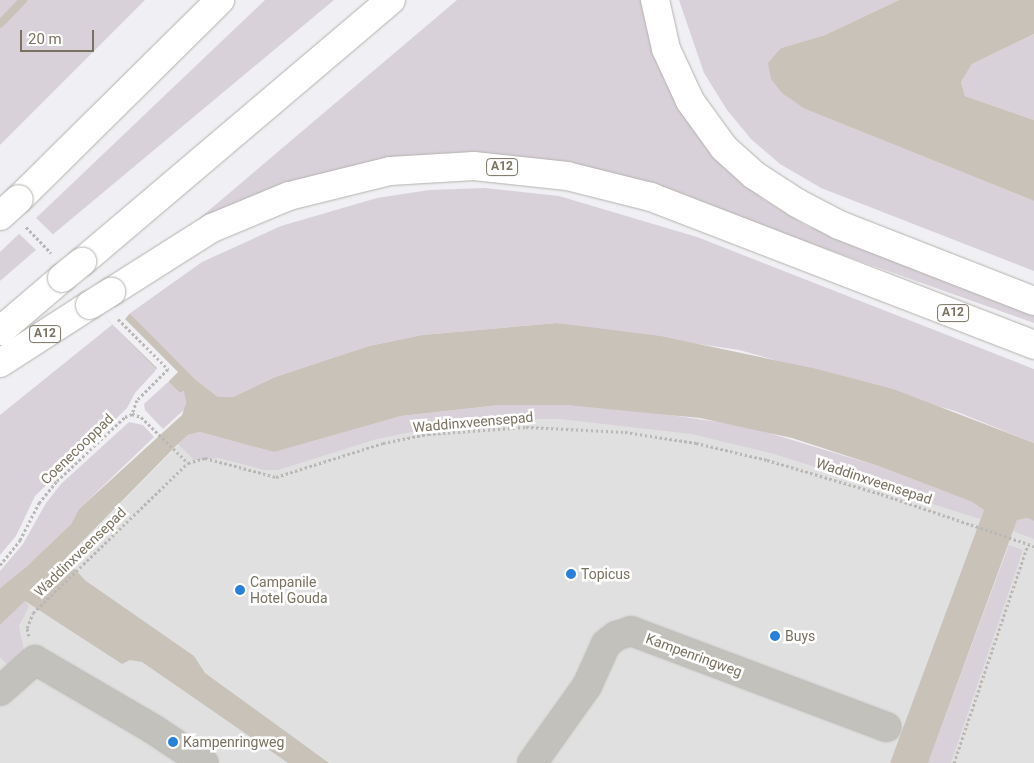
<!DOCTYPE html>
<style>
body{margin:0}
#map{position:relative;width:1034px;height:763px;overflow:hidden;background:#f0eff3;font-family:Roboto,sans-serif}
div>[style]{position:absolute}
.built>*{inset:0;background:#e1e0e1}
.green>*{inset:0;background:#d9d1da}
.water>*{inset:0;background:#c8c2b9}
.pier>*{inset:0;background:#f0eff3}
.stream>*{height:8px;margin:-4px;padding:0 4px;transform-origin:4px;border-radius:4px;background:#c8c2b9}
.path>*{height:3px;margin-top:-1.5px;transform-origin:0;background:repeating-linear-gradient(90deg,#b9b8b4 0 2.5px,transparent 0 5px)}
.roads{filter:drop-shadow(0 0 1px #b4b2ad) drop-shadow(0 0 1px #b4b2ad)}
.minor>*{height:28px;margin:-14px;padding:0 14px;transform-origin:14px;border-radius:14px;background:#c3c1bc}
.highway>*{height:28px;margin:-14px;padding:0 14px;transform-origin:14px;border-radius:14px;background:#fff}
.bridges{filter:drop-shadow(0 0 1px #b4b2ad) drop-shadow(0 0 1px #b4b2ad)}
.highway-bridge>*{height:28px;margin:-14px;padding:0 14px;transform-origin:14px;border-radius:14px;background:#fff}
.dots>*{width:14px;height:14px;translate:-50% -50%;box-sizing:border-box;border:2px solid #fff;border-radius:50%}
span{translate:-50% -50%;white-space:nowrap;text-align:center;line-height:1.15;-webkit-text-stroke:5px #fff;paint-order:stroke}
.shield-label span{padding:1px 4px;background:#fff;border:1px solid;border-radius:4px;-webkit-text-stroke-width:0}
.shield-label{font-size:12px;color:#7a7260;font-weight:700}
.street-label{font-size:14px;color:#7a7260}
.poi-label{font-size:14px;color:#7a7260}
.left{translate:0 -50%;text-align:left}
.scale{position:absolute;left:20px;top:30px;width:74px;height:22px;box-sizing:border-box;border:2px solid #7a7260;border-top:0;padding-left:6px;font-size:15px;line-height:18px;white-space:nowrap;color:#7a7260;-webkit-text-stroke:4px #fff;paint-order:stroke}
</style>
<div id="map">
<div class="built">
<div style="clip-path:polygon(643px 411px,1034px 521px,1034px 763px,0 763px,0 625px,188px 435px,305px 441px,401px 416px)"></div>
</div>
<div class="green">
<div style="clip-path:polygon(0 0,145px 0,0 145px)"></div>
<div style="clip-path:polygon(265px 0,334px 0,51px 236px,35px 219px)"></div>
<div style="clip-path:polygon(457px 0,650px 0,721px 161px,763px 199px,807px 226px,1034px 312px,1034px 323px,632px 180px,468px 158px,181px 234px)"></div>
<div style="clip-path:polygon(679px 0,899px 0,825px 35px,781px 48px,805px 109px,1034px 201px,1034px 271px,821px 188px,780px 164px,751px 139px,727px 110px,704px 73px)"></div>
<div style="clip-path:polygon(1034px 34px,1034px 120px,965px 96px,961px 82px,972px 64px)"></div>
<div style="clip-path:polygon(485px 188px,559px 196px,697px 237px,1034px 369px,1034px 443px,955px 411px,739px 350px,557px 323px,422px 335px,369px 346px,275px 377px,233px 397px,218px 397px,196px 380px,129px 314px,202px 262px,281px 226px,377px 198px,429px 190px)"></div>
<div style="clip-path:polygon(21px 232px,37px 249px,0 281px,0 252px)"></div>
<div style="clip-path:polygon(113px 324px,157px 369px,135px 393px,127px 408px,35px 496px,16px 536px,0 555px,0 415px)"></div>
<div style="clip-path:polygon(169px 381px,180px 393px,185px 391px,186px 408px,163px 429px,145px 410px,144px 404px)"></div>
<div style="clip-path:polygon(500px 405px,566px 405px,643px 411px,746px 426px,881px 467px,972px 502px,984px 510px,980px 519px,774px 454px,691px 434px,560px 419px,510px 419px,432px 428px,377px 439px,278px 470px,264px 470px,219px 458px,194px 460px,178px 444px,188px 435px,200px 432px,274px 452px,401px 416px)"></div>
<div style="clip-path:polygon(129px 422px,143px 425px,154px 437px,79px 509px,71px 524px,26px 567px,0 588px,0 571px,23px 544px,46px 503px,61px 484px)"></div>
<div style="clip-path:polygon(1027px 518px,1034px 521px,1034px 539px,1013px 531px,1017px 520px)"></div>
<div style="clip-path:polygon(1009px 545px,1023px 550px,951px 763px,928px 763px)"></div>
<div style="clip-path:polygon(25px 601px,29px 606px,19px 626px,24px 651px,8px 665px,0 657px,0 625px)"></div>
</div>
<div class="water">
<div style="clip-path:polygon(899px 0,1034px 0,1034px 34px,972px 64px,961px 82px,965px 96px,1034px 120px,1034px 201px,805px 109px,782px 93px,771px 79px,768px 63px,781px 48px,825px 35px)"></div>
<div style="clip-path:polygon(0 184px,196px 380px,218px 397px,233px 397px,275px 377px,369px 346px,422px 335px,557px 323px,660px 336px,817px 369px,893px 389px,1034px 443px,1034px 521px,1027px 518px,1017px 520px,928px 763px,890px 763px,984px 510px,972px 502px,881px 467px,792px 438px,700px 418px,566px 405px,500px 405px,401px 416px,274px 452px,200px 432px,188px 435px,178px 444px,65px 559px,86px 581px,194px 656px,205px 673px,329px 763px,288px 763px,142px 662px,130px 660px,122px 664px,25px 601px,0 625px,0 588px,26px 567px,71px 524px,79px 509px,182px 415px,186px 403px,184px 391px,180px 393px,0 211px)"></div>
</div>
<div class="pier">
<div style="clip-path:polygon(0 182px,131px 312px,125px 319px,178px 372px,167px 383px,155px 371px,157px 368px,0 215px)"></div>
</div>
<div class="stream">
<div style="left:0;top:24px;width:33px;rotate:-46deg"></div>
</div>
<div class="path">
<div style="left:26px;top:227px;width:36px;rotate:46deg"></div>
<div style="left:118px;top:319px;width:71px;rotate:45deg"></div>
<div style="left:168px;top:369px;width:44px;rotate:135deg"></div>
<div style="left:137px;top:400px;width:15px;rotate:110deg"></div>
<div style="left:0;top:565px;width:32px;rotate:-51deg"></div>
<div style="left:20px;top:540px;width:42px;rotate:-62.8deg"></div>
<div style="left:39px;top:503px;width:28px;rotate:-51deg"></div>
<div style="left:57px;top:481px;width:93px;rotate:-43.3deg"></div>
<div style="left:125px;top:417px;width:8px;rotate:-23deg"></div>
<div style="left:132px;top:414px;width:9px;rotate:18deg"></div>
<div style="left:141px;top:417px;width:66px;rotate:44.4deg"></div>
<div style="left:29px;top:636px;width:8px;rotate:-104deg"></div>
<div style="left:27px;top:628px;width:16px;rotate:-68deg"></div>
<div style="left:33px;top:613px;width:216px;rotate:-44.1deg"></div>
<div style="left:188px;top:463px;width:18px;rotate:-16deg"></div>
<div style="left:205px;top:458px;width:73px;rotate:15deg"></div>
<div style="left:276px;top:477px;width:112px;rotate:-17.6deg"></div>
<div style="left:383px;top:443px;width:46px;rotate:-11.3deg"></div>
<div style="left:428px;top:434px;width:98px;rotate:-4.1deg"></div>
<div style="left:526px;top:427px;width:99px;rotate:2.9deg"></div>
<div style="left:625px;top:432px;width:72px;rotate:8.8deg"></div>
<div style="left:696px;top:443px;width:73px;rotate:13.5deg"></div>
<div style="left:767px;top:460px;width:119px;rotate:16.6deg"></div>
<div style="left:881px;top:494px;width:162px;rotate:18.8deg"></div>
<div style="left:954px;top:763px;width:230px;rotate:-71.3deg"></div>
</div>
<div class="roads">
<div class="minor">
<div style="left:0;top:691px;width:47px;rotate:-41.5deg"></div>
<div style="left:35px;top:660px;width:137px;rotate:30.3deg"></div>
<div style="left:153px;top:729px;width:61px;rotate:33.7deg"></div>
<div style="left:532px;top:763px;width:95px;rotate:-54.5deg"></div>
<div style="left:587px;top:686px;width:46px;rotate:-65.7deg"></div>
<div style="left:606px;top:644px;width:13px;rotate:-39deg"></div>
<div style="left:616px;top:636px;width:16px;rotate:-18deg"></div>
<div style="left:631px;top:631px;width:273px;rotate:20.6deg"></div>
</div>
<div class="highway">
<div style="left:655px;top:0;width:50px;rotate:77.3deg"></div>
<div style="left:666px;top:49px;width:57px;rotate:65.2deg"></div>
<div style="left:690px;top:101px;width:58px;rotate:54.1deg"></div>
<div style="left:724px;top:148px;width:40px;rotate:42deg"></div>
<div style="left:754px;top:175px;width:51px;rotate:33.1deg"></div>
<div style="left:797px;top:203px;width:47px;rotate:27.6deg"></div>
<div style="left:839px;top:225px;width:209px;rotate:21.3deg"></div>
<div style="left:19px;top:199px;width:283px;rotate:-44.7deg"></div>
<div style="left:82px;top:262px;width:405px;rotate:-40.3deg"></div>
<div style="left:111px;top:292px;width:120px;rotate:-32.4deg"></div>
<div style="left:212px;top:228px;width:83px;rotate:-22.6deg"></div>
<div style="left:289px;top:196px;width:104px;rotate:-13.9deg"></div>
<div style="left:390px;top:171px;width:84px;rotate:-3.4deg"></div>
<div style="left:474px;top:166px;width:94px;rotate:6.1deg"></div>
<div style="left:567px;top:176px;width:87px;rotate:14deg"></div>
<div style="left:651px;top:197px;width:411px;rotate:21.1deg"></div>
<div style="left:0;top:331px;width:82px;rotate:-40.5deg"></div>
<div style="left:0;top:363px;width:107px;rotate:-32.8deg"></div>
</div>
</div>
<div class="bridges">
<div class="highway-bridge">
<div style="left:0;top:216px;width:25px;rotate:-42deg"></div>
<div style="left:62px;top:278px;width:26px;rotate:-39deg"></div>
<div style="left:90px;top:305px;width:25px;rotate:-32deg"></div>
</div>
</div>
<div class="dots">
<div style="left:571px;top:574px;background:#2880db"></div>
<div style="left:240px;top:590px;background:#2880db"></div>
<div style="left:775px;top:636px;background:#2880db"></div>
<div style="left:173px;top:742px;background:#2880db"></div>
</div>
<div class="shield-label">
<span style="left:502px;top:167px">A12</span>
<span style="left:953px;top:313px">A12</span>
<span style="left:45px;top:334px">A12</span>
</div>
<div class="street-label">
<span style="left:473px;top:422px;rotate:-5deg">Waddinxveensepad</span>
<span style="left:77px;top:449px;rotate:-44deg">Coenecooppad</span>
<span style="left:874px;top:481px;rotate:18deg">Waddinxveensepad</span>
<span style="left:80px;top:552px;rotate:-44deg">Waddinxveensepad</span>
<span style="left:694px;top:655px;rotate:20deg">Kampenringweg</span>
</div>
<div class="poi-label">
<span class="left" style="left:581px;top:574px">Topicus</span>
<span class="left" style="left:250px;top:590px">Campanile<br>Hotel Gouda</span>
<span class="left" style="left:785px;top:636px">Buys</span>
<span class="left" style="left:183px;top:742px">Kampenringweg</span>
</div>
<div class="scale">20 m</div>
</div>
